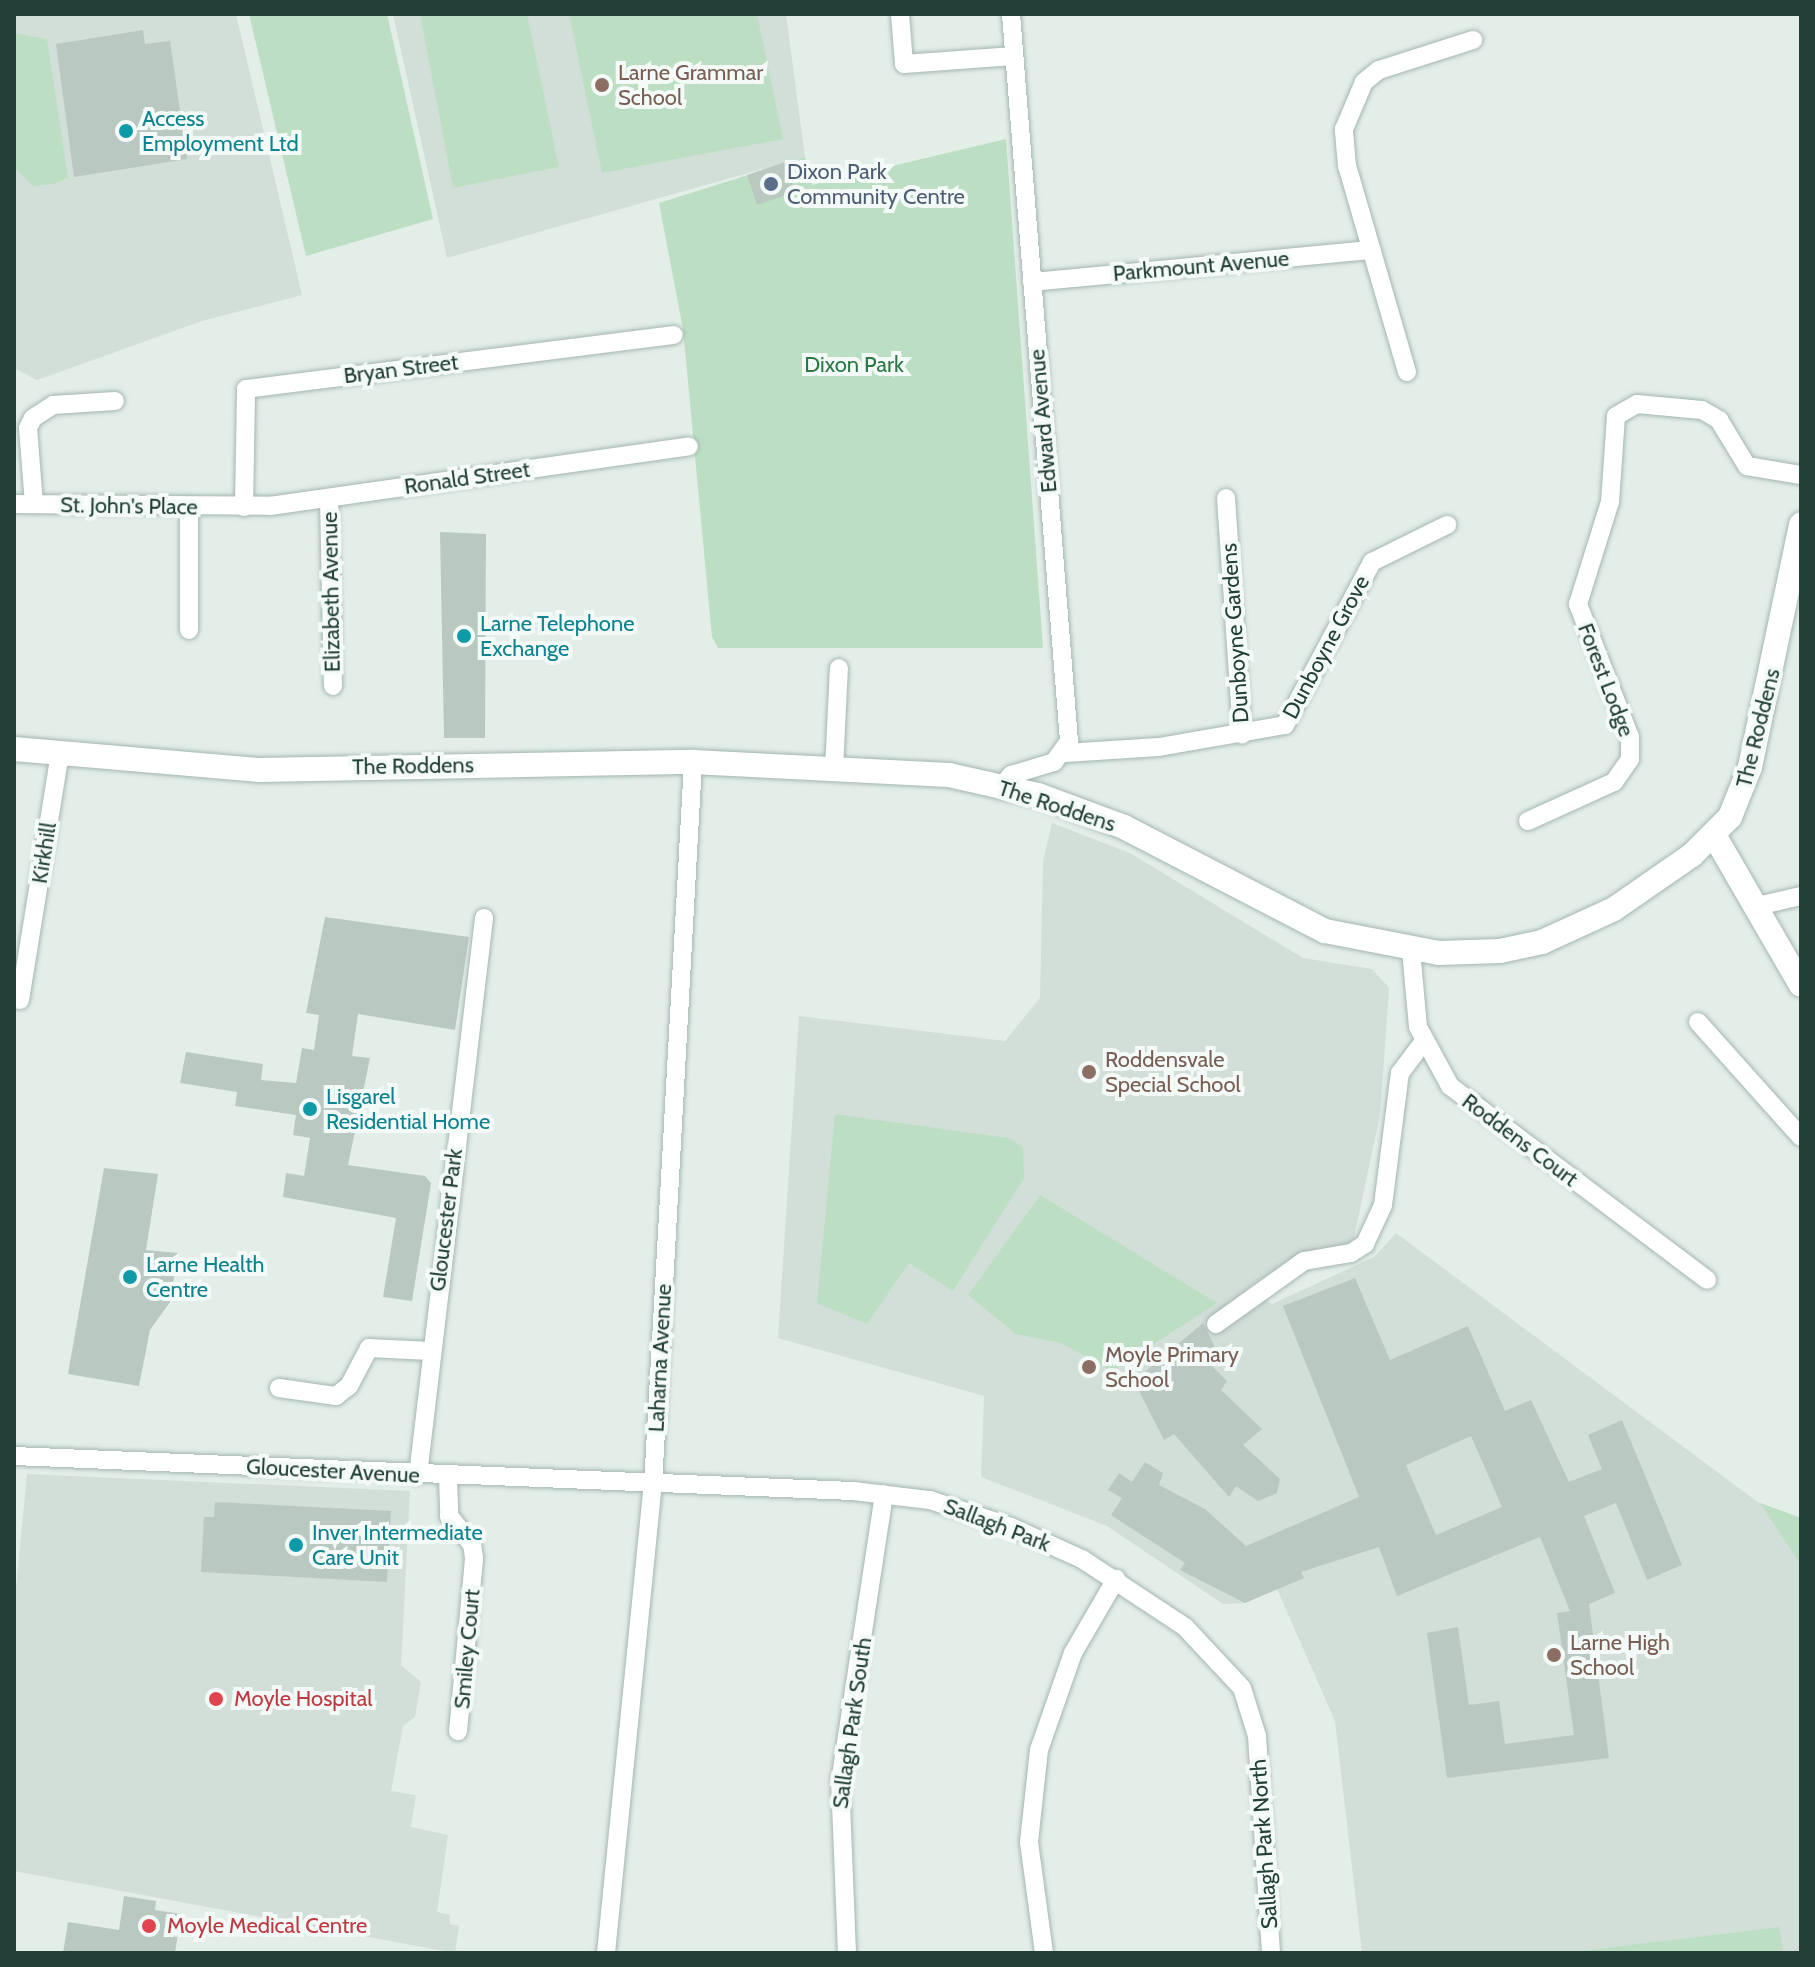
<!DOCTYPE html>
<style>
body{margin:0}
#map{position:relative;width:1815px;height:1967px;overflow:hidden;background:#e3eee9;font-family:Cabin,sans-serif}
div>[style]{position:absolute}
.built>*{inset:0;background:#d2ded8}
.green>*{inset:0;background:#bcdfc4}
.building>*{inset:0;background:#b9c9c2}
.roads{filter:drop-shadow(0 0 2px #a5b6b0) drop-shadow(0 0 2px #a5b6b0)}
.street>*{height:18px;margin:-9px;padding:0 9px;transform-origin:9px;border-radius:9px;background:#fff}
.secondary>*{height:24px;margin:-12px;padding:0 12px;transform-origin:12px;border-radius:12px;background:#fff}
.dots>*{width:22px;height:22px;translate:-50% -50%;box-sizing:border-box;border:4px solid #f4faf7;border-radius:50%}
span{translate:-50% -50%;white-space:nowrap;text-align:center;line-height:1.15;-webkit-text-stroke:8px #f4faf7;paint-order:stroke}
.education-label{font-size:22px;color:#785e54}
.left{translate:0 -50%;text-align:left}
.culture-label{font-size:22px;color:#0d838f}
.service-label{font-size:22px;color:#4e5e75}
.street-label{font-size:22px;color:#224037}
.park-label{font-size:22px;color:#2b7946}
.health-label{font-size:22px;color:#be3a42}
.frame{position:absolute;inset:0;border:16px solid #224037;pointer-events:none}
</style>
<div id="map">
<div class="built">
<div style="clip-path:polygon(26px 14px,236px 14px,302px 295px,202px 321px,37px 380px,14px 368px,14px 17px)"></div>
<div style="clip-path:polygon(393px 14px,786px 14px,805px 157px,447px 258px)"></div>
<div style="clip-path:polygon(1052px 823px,1130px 853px,1303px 958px,1372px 969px,1389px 988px,1380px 1115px,1353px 1242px,1288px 1261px,1247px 1289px,1272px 1304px,1374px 1257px,1396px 1233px,1759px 1503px,1801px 1518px,1801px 1953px,1362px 1953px,1335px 1721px,1277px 1589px,1245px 1603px,1223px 1604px,1107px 1526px,981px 1477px,984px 1396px,778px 1338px,799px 1016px,1005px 1041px,1040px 998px,1043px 861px)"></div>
<div style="clip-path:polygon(27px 1474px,410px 1491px,401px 1665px,421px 1682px,415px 1717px,403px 1726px,391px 1791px,416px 1795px,411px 1827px,448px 1835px,437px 1912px,450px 1915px,450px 1924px,459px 1926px,455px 1953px,14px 1871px,14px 1609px)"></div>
</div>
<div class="green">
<div style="clip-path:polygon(249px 14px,387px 14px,433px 219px,306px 256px)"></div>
<div style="clip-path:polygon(420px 14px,527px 14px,559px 167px,453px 188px)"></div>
<div style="clip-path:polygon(569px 14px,757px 14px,783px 139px,602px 173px)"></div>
<div style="clip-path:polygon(14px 33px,47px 39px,68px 178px,54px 184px,33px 186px,14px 167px)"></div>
<div style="clip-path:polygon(1006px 139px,1043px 648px,718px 648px,712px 637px,683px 329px,659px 203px,805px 157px,812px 185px)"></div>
<div style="clip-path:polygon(835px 1114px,1008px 1138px,1023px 1147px,1024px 1178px,953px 1291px,909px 1263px,867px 1324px,817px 1303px)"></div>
<div style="clip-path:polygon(1040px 1195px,1217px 1303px,1112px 1371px,1061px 1343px,1016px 1334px,968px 1295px)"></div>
<div style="clip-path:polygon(1760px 1503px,1801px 1518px,1801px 1565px)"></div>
<div style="clip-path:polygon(1779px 1927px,1783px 1953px,1582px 1952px,1582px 1951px)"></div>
</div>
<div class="building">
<div style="clip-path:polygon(143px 30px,145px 44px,170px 41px,187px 159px,74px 177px,56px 44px)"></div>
<div style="clip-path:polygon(785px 162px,795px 192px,757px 205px,747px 175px)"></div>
<div style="clip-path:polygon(440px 532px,486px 534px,485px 738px,444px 738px)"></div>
<div style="clip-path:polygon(325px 917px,469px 937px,455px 1030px,358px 1014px,352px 1056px,370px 1058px,348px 1165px,425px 1176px,431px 1183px,412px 1301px,383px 1297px,396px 1218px,283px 1197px,286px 1173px,304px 1176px,310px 1138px,293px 1135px,296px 1115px,235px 1106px,237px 1092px,180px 1083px,186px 1052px,263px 1064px,261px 1080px,296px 1083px,302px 1048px,314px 1050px,319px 1015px,306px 1013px)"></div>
<div style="clip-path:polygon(104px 1168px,158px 1174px,146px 1250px,178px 1253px,170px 1302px,150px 1330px,139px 1386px,68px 1374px)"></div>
<div style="clip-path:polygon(evenodd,1355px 1278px,1390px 1360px,1468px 1326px,1505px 1411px,1531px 1400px,1569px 1482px,1602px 1469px,1588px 1435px,1622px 1420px,1682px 1565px,1647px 1580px,1616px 1503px,1584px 1516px,1615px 1593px,1589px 1604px,1609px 1758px,1447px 1778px,1427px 1633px,1458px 1627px,1469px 1705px,1499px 1701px,1505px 1744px,1574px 1735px,1557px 1613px,1570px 1611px,1540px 1537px,1397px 1596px,1379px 1547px,1301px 1572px,1304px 1578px,1245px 1603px,1180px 1570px,1185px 1563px,1111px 1515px,1122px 1498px,1108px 1490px,1119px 1473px,1132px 1482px,1145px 1462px,1163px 1473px,1159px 1485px,1205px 1509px,1246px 1546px,1359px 1497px,1283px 1306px,1355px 1278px,1471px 1436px,1502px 1507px,1436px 1535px,1406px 1465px,1471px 1436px)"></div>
<div style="clip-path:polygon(1203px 1323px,1220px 1358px,1212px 1366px,1227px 1381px,1221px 1390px,1262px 1429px,1243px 1445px,1280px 1479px,1277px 1493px,1258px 1501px,1236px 1486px,1229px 1497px,1174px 1434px,1164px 1440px,1134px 1381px)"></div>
<div style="clip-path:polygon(215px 1502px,391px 1511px,387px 1582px,201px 1572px,204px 1517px,214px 1517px)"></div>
<div style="clip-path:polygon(124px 1896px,156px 1901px,155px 1910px,181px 1914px,175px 1953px,63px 1953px,68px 1922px,119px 1930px)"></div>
</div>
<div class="roads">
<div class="street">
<div style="left:900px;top:14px;width:50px;rotate:85.4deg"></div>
<div style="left:904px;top:64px;width:110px;rotate:-4.2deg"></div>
<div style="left:1032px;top:282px;width:341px;rotate:-5.4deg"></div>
<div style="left:1407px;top:372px;width:215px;rotate:-106.2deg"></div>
<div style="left:1347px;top:166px;width:37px;rotate:-95deg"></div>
<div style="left:1344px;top:129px;width:51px;rotate:-66.9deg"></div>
<div style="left:1364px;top:82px;width:19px;rotate:-39deg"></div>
<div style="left:1379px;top:70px;width:99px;rotate:-17.7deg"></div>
<div style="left:329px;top:498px;width:188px;rotate:88.8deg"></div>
<div style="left:1226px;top:498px;width:237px;rotate:86.1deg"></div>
<div style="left:14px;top:504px;width:256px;rotate:0.4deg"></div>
<div style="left:270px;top:506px;width:423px;rotate:-8.1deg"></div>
<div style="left:34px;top:504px;width:76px;rotate:-94.5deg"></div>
<div style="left:28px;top:428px;width:11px;rotate:-63deg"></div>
<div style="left:33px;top:418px;width:24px;rotate:-33deg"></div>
<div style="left:53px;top:405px;width:62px;rotate:-3.7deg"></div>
<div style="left:189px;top:507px;width:123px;rotate:90deg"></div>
<div style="left:244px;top:507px;width:118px;rotate:-89deg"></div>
<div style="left:246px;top:389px;width:431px;rotate:-7.2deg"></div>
<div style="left:1065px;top:753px;width:94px;rotate:-3.7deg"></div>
<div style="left:1159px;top:747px;width:128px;rotate:-9.9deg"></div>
<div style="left:1285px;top:725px;width:185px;rotate:-61.9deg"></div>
<div style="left:1372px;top:562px;width:84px;rotate:-26.3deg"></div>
<div style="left:834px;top:769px;width:101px;rotate:-87.2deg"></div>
<div style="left:1001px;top:787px;width:16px;rotate:-50deg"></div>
<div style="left:1011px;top:775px;width:45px;rotate:-16.8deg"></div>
<div style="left:1054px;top:762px;width:26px;rotate:-54deg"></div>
<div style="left:1069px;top:741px;width:729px;rotate:-94.56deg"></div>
<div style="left:1528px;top:821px;width:94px;rotate:-24.4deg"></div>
<div style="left:1614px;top:782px;width:28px;rotate:-55deg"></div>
<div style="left:1630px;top:759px;width:22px;rotate:-90deg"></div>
<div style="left:1630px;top:737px;width:143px;rotate:-111.4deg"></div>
<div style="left:1578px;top:604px;width:107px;rotate:-72.6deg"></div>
<div style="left:1610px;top:502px;width:86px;rotate:-86deg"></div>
<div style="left:1616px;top:416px;width:24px;rotate:-30deg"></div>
<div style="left:1637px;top:404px;width:65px;rotate:5.3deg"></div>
<div style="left:1702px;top:410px;width:20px;rotate:30deg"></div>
<div style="left:1719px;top:420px;width:54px;rotate:58.7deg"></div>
<div style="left:1747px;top:466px;width:55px;rotate:9.5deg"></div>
<div style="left:1753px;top:907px;width:49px;rotate:-12.9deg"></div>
<div style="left:1411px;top:950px;width:77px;rotate:84.8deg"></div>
<div style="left:1418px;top:1027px;width:67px;rotate:61.5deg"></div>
<div style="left:1450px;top:1086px;width:322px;rotate:37deg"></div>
<div style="left:20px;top:1000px;width:249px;rotate:-80.8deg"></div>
<div style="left:1698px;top:1022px;width:154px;rotate:48.2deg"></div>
<div style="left:1216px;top:1324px;width:108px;rotate:-35.6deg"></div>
<div style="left:1304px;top:1261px;width:48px;rotate:-9.7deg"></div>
<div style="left:1351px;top:1253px;width:17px;rotate:-33deg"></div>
<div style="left:1365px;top:1244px;width:43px;rotate:-65.2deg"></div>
<div style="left:1383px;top:1205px;width:133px;rotate:-82.7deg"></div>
<div style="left:1400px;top:1073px;width:39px;rotate:-53deg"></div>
<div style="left:279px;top:1388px;width:58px;rotate:8deg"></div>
<div style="left:336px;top:1396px;width:16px;rotate:-38deg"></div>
<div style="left:349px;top:1386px;width:43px;rotate:-62.2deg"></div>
<div style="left:369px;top:1348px;width:61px;rotate:2.8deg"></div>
<div style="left:14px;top:1456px;width:840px;rotate:2.39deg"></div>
<div style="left:853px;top:1491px;width:78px;rotate:6.7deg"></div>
<div style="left:930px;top:1500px;width:85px;rotate:18.4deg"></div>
<div style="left:1011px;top:1527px;width:78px;rotate:24.3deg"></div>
<div style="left:1082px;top:1559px;width:123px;rotate:33.4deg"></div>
<div style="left:1185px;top:1627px;width:83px;rotate:46.9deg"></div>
<div style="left:1242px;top:1688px;width:50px;rotate:72.6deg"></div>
<div style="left:1257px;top:1736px;width:217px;rotate:86.3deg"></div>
<div style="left:418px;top:1475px;width:561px;rotate:-83.24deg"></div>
<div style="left:448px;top:1478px;width:38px;rotate:88deg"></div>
<div style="left:449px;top:1516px;width:36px;rotate:51deg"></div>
<div style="left:472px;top:1544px;width:15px;rotate:82deg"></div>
<div style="left:474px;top:1559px;width:173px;rotate:95.3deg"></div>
<div style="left:606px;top:1953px;width:470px;rotate:-84.3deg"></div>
<div style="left:653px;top:1485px;width:724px;rotate:-86.83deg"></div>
<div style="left:847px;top:1953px;width:171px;rotate:-92.3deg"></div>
<div style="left:840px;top:1782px;width:291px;rotate:-81.3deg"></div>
<div style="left:1044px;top:1953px;width:112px;rotate:-97.7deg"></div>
<div style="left:1029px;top:1842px;width:93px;rotate:-83.8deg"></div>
<div style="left:1039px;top:1750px;width:103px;rotate:-70.7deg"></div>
<div style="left:1073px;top:1653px;width:86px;rotate:-59.8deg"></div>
</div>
<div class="secondary">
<div style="left:14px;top:749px;width:247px;rotate:4.9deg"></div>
<div style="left:260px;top:770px;width:433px;rotate:-1.1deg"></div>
<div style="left:693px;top:762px;width:256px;rotate:2.9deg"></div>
<div style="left:949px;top:775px;width:91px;rotate:12.7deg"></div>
<div style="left:1038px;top:795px;width:92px;rotate:20.4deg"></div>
<div style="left:1124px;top:827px;width:226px;rotate:27.4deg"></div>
<div style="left:1325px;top:931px;width:116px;rotate:10.9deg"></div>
<div style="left:1439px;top:953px;width:61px;rotate:-1.9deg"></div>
<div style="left:1500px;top:951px;width:43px;rotate:-12.1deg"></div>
<div style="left:1542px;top:942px;width:79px;rotate:-24.6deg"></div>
<div style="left:1614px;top:909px;width:95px;rotate:-34.7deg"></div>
<div style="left:1692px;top:855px;width:54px;rotate:-45deg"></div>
<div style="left:1730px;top:817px;width:54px;rotate:-68.2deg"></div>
<div style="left:1750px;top:767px;width:248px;rotate:-78.1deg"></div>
<div style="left:1714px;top:835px;width:173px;rotate:59.9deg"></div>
</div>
</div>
<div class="dots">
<div style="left:602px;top:85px;background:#8d6e63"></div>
<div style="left:126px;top:131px;background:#0f9aa8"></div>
<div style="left:771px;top:184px;background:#5c6f8a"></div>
<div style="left:464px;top:636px;background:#0f9aa8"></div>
<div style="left:1089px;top:1072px;background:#8d6e63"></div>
<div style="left:310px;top:1109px;background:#0f9aa8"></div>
<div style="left:130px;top:1277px;background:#0f9aa8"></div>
<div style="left:1089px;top:1367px;background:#8d6e63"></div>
<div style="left:296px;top:1545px;background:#0f9aa8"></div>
<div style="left:1554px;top:1655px;background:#8d6e63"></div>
<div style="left:216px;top:1699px;background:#e0444e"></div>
<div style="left:149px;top:1926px;background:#e0444e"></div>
</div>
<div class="education-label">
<span class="left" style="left:618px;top:85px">Larne Grammar<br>School</span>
<span class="left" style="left:1105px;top:1072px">Roddensvale<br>Special School</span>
<span class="left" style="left:1105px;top:1367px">Moyle Primary<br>School</span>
<span class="left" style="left:1570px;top:1655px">Larne High<br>School</span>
</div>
<div class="culture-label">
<span class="left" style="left:142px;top:131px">Access<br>Employment Ltd</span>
<span class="left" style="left:480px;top:636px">Larne Telephone<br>Exchange</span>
<span class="left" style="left:326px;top:1109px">Lisgarel<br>Residential Home</span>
<span class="left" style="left:146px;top:1277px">Larne Health<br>Centre</span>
<span class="left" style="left:312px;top:1545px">Inver Intermediate<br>Care Unit</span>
</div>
<div class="service-label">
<span class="left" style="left:787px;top:184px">Dixon Park<br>Community Centre</span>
</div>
<div class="street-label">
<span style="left:1201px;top:266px;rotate:-5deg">Parkmount Avenue</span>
<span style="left:401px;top:369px;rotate:-7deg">Bryan Street</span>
<span style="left:1043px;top:421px;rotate:-95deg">Edward Avenue</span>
<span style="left:467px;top:478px;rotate:-8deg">Ronald Street</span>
<span style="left:129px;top:506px;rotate:1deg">St. John's Place</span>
<span style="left:331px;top:592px;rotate:-91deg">Elizabeth Avenue</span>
<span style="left:1235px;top:633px;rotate:-94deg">Dunboyne Gardens</span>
<span style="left:1326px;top:647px;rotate:-62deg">Dunboyne Grove</span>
<span style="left:1606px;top:680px;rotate:69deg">Forest Lodge</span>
<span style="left:1758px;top:728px;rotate:-76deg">The Roddens</span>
<span style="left:413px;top:766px;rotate:-1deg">The Roddens</span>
<span style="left:1057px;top:806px;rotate:18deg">The Roddens</span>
<span style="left:44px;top:853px;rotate:-81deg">Kirkhill</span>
<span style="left:1520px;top:1140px;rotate:37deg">Roddens Court</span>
<span style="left:446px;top:1220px;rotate:-83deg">Gloucester Park</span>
<span style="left:660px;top:1358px;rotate:-87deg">Laharna Avenue</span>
<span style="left:333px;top:1471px;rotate:3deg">Gloucester Avenue</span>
<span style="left:997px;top:1525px;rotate:21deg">Sallagh Park</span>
<span style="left:467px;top:1649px;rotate:-85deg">Smiley Court</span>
<span style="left:852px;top:1723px;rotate:-82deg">Sallagh Park South</span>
<span style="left:1264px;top:1844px;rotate:-94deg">Sallagh Park North</span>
</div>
<div class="park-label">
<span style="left:854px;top:365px">Dixon Park</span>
</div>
<div class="health-label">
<span class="left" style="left:234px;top:1699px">Moyle Hospital</span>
<span class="left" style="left:167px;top:1926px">Moyle Medical Centre</span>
</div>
<div class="frame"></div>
</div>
